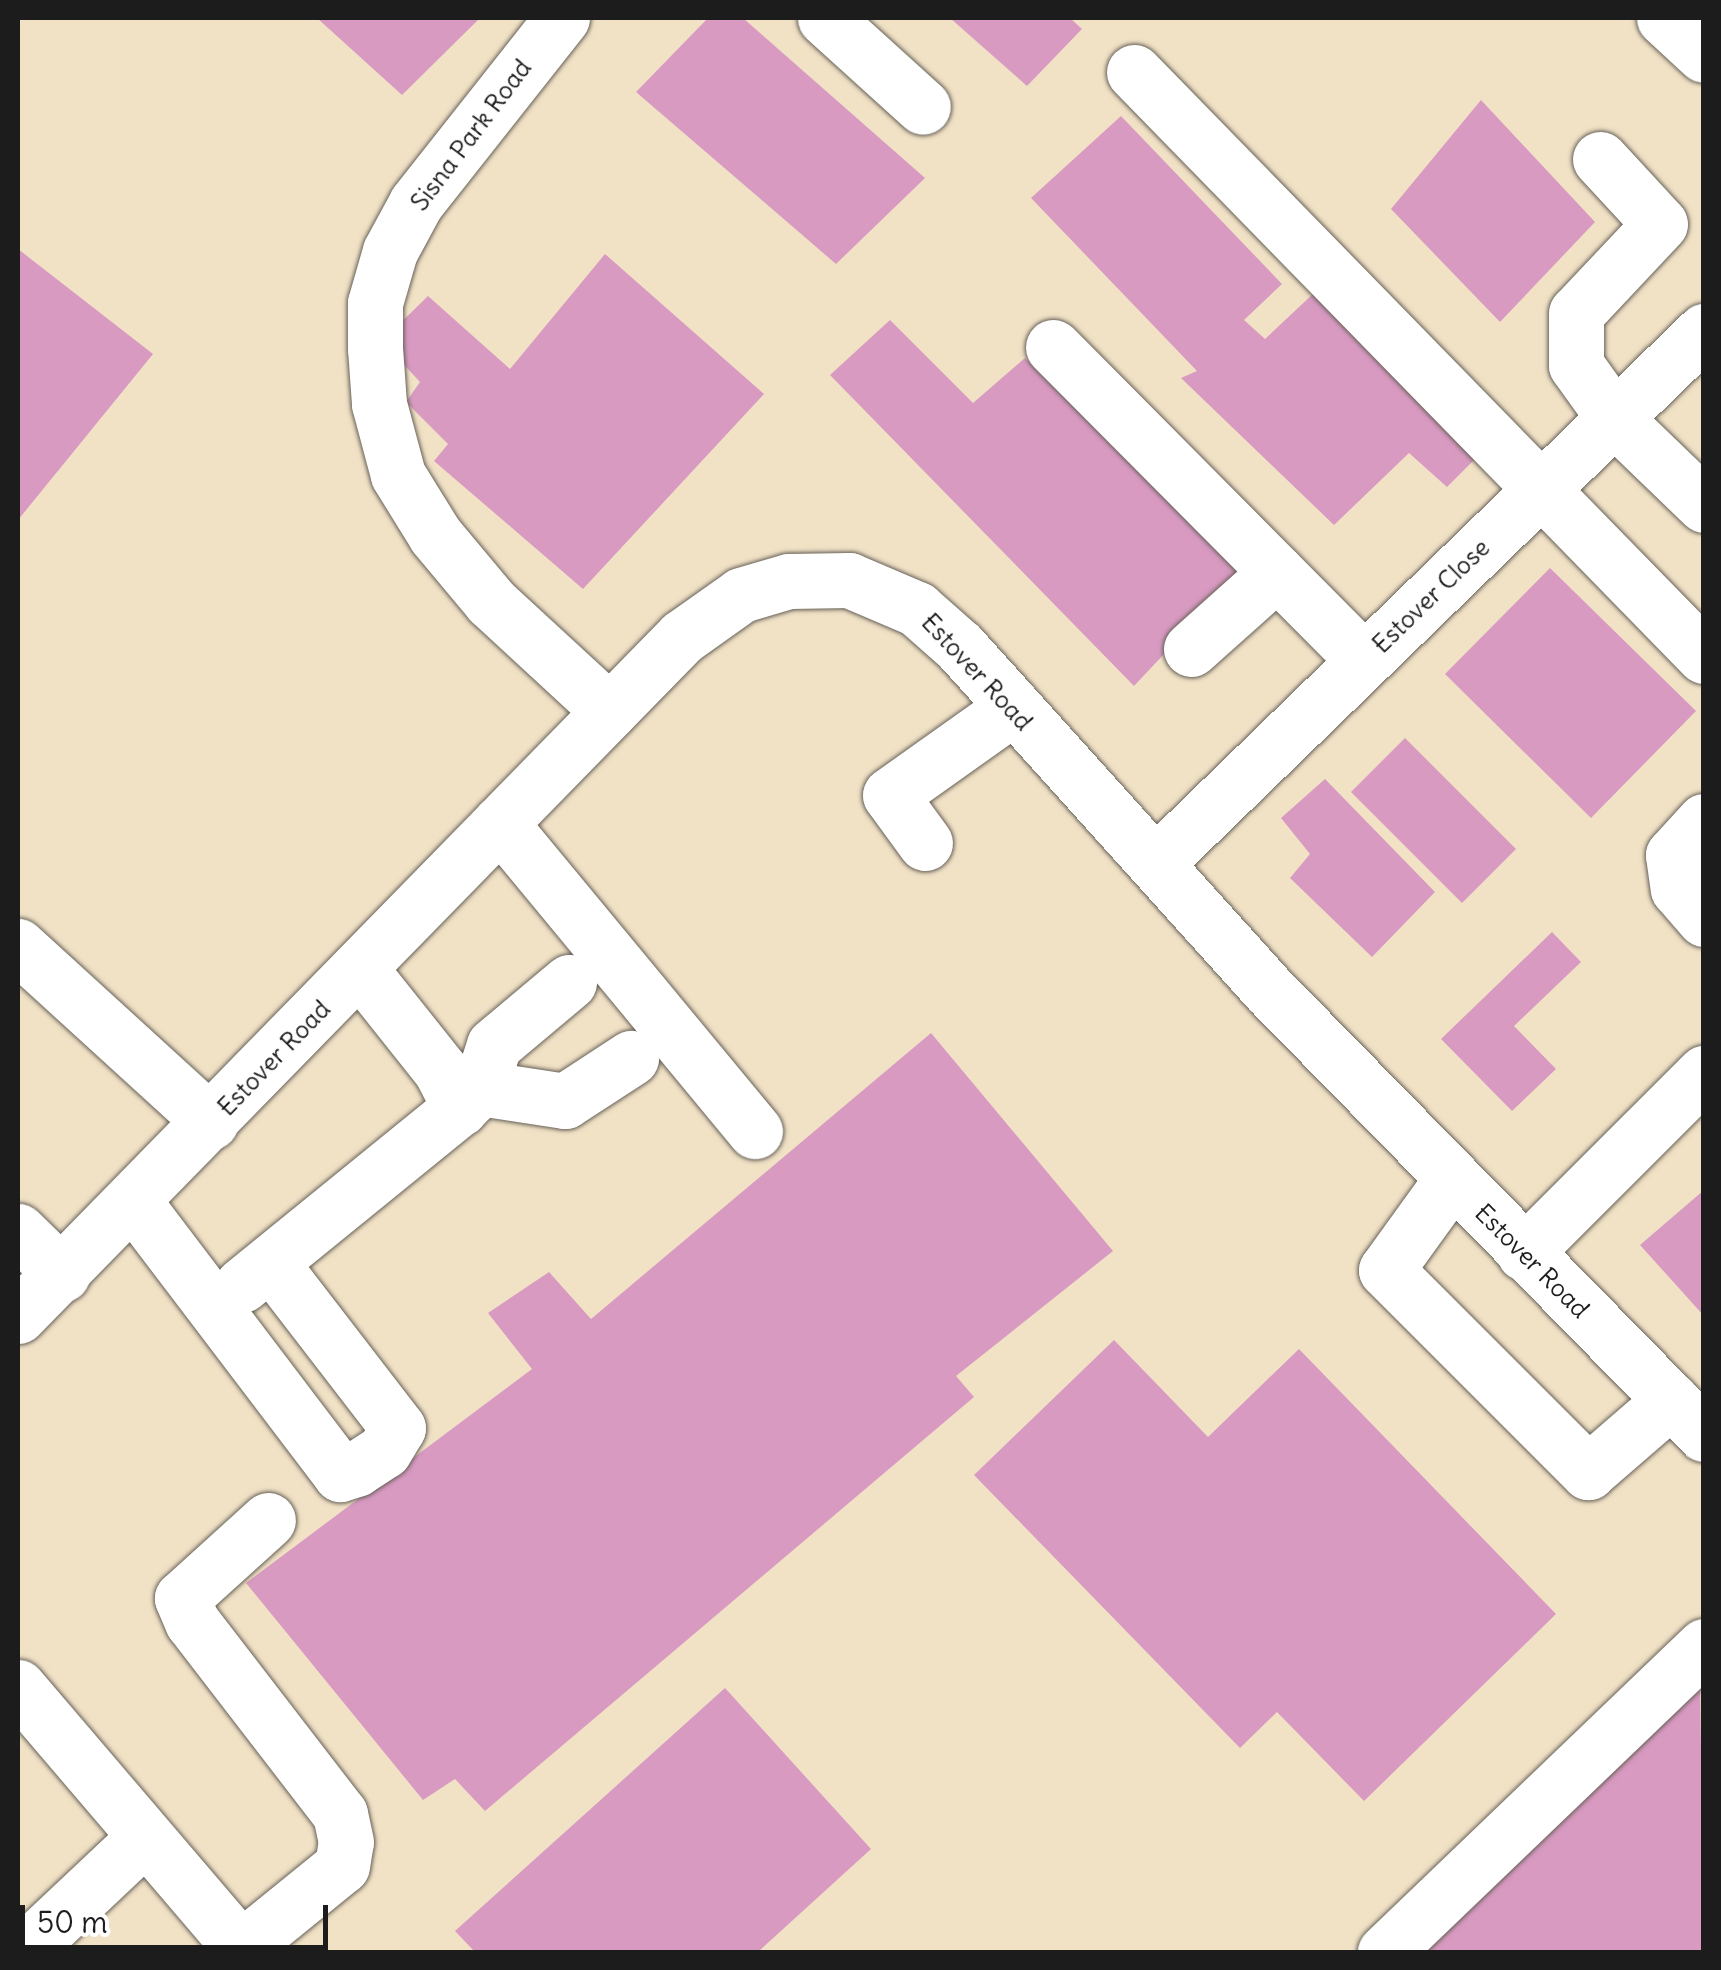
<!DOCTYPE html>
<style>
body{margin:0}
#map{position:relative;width:1721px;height:1970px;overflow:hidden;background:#f1e2c6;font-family:Delius,sans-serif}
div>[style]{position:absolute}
.building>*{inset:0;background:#d99ac2}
.roads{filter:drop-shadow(0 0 2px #676158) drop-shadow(0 0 2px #676158)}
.minor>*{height:55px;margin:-27.5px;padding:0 27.5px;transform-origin:27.5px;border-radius:27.5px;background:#fff}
.major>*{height:55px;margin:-27.5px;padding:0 27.5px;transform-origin:27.5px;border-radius:27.5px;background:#fff}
span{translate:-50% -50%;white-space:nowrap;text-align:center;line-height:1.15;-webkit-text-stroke:9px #fff;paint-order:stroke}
.street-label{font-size:25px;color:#1c1c1c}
.frame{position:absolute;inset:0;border:20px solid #1c1c1c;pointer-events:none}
.scale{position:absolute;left:20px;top:1905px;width:308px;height:45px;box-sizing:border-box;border:5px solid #1c1c1c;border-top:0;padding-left:12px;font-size:30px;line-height:35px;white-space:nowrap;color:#1c1c1c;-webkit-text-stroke:8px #fff;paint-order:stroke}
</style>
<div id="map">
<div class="building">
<div style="clip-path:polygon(317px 18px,480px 18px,402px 95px)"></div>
<div style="clip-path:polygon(708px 18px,743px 18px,925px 178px,836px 264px,636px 92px)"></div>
<div style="clip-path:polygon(950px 18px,1070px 18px,1082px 29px,1027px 86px)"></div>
<div style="clip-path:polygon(1481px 100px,1595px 222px,1500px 322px,1391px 209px)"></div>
<div style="clip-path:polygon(1121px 116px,1282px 284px,1244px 320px,1265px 339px,1315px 292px,1479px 455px,1447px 487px,1409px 453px,1334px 525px,1181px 378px,1197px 371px,1031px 198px)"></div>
<div style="clip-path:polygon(18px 249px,153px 354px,18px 520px)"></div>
<div style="clip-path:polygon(605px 254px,764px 394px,583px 589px,434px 461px,448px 444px,406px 402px,420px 382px,382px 341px,428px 296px,510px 369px)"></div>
<div style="clip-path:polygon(890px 320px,973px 403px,1025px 358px,1242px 571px,1134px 686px,830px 375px)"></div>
<div style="clip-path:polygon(1550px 568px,1696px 711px,1591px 818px,1445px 674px)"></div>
<div style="clip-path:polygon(1405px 738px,1516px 849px,1462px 903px,1351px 792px)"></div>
<div style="clip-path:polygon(1325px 779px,1435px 892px,1372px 957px,1290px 878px,1310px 854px,1281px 818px)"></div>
<div style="clip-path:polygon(1552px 932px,1581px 962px,1514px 1026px,1556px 1069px,1512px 1111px,1441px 1039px)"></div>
<div style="clip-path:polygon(931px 1033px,1113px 1251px,956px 1376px,974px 1397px,485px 1811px,455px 1779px,423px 1800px,246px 1583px,532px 1369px,488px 1313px,549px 1272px,591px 1319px)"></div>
<div style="clip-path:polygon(1704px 1190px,1704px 1316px,1640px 1245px)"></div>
<div style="clip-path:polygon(1114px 1340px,1208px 1437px,1299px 1349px,1556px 1614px,1364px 1801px,1277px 1712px,1240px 1748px,974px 1475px)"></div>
<div style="clip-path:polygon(1700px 1682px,1704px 1952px,1419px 1952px)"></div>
<div style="clip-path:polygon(725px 1688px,871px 1849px,758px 1952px,475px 1952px,455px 1931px)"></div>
</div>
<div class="roads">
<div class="minor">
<div style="left:562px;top:18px;width:236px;rotate:128.3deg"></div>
<div style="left:416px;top:203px;width:55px;rotate:118.4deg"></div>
<div style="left:390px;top:251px;width:54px;rotate:106.1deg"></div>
<div style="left:375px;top:303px;width:45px;rotate:90deg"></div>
<div style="left:375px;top:348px;width:56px;rotate:85.9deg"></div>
<div style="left:379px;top:404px;width:73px;rotate:75deg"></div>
<div style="left:398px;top:475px;width:70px;rotate:58.3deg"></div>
<div style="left:435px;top:535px;width:87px;rotate:50.1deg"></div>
<div style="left:491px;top:602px;width:161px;rotate:42.7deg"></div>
<div style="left:825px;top:18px;width:132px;rotate:42.2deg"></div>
<div style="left:1664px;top:18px;width:54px;rotate:42.8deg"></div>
<div style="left:1134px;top:72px;width:816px;rotate:45.7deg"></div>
<div style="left:1600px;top:159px;width:88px;rotate:47.3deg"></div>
<div style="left:1660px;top:224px;width:122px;rotate:133.3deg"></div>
<div style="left:1576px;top:313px;width:52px;rotate:90deg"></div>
<div style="left:1576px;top:365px;width:65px;rotate:54.4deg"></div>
<div style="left:1614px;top:418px;width:125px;rotate:44deg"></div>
<div style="left:1053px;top:347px;width:441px;rotate:45.2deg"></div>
<div style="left:1191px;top:649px;width:115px;rotate:-41.8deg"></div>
<div style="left:1704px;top:821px;width:46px;rotate:132.4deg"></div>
<div style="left:1673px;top:855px;width:34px;rotate:82deg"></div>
<div style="left:1678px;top:889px;width:40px;rotate:49deg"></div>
<div style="left:500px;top:823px;width:400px;rotate:50.4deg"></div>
<div style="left:925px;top:843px;width:59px;rotate:-126.1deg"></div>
<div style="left:890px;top:795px;width:148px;rotate:-35.4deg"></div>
<div style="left:1158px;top:861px;width:761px;rotate:-44.15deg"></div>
<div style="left:18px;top:946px;width:261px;rotate:42.4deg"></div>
<div style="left:360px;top:969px;width:130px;rotate:51.5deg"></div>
<div style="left:441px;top:1071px;width:42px;rotate:62.8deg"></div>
<div style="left:480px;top:1088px;width:86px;rotate:8.7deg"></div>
<div style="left:565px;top:1101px;width:79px;rotate:-33.1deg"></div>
<div style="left:1451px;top:1180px;width:111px;rotate:125.8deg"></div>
<div style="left:1386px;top:1270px;width:286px;rotate:45deg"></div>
<div style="left:1588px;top:1472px;width:110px;rotate:-40.9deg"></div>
<div style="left:133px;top:1201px;width:343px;rotate:52.8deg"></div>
<div style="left:340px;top:1474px;width:17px;rotate:-17deg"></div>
<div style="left:356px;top:1469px;width:33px;rotate:-33deg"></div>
<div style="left:384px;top:1451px;width:27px;rotate:-59deg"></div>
<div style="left:398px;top:1428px;width:208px;rotate:-127.6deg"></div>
<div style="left:18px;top:1231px;width:62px;rotate:44.3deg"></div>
<div style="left:1524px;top:1253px;width:255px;rotate:-45deg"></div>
<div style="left:242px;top:1285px;width:281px;rotate:-39.1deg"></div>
<div style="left:460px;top:1108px;width:28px;rotate:-45deg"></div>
<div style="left:480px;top:1088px;width:45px;rotate:-72deg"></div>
<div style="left:494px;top:1045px;width:98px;rotate:-40deg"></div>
<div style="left:18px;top:1316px;width:950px;rotate:-45.64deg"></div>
<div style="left:682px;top:637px;width:72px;rotate:-35.4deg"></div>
<div style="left:741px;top:595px;width:50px;rotate:-16.3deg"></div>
<div style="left:789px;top:581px;width:60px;rotate:-1deg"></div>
<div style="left:849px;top:580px;width:74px;rotate:23.1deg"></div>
<div style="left:917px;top:609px;width:57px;rotate:41.5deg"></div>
<div style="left:960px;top:647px;width:460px;rotate:48deg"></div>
<div style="left:1268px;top:989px;width:623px;rotate:45.59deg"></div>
<div style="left:23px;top:1952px;width:168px;rotate:-43.3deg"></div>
<div style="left:236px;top:1952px;width:136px;rotate:-39.1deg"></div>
<div style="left:342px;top:1866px;width:24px;rotate:-81deg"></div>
<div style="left:346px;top:1842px;width:29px;rotate:-102deg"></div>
<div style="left:340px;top:1814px;width:242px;rotate:-127.6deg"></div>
<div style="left:192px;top:1622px;width:26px;rotate:-113deg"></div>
<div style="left:182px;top:1598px;width:116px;rotate:-42.2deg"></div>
<div style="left:1385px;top:1952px;width:442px;rotate:-43.8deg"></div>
</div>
<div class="major">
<div style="left:18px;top:1687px;width:348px;rotate:49.5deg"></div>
</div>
</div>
<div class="street-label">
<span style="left:471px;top:135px;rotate:-53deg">Sisna Park Road</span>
<span style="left:1431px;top:596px;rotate:-44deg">Estover Close</span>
<span style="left:977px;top:672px;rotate:47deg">Estover Road</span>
<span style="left:274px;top:1058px;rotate:-46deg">Estover Road</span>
<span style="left:1532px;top:1261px;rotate:45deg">Estover Road</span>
</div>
<div class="frame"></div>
<div class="scale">50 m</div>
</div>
